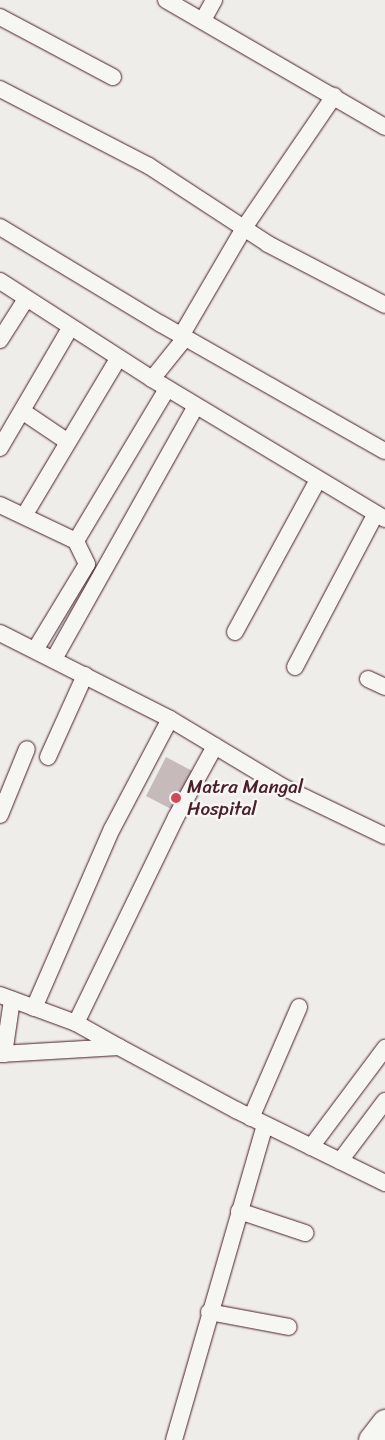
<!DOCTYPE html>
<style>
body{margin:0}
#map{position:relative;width:385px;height:1440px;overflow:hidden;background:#efedea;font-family:Sriracha,sans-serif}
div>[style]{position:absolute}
.building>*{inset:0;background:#c6babb}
.roads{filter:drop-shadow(0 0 1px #4a1f2b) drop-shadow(0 0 1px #4a1f2b)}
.street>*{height:16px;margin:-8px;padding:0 8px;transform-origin:8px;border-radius:8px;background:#f6f6f2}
.secondary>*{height:24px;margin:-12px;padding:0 12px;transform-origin:12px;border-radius:12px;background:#f6f6f2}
.dots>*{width:14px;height:14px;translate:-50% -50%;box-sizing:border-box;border:2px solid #f6f6f2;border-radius:50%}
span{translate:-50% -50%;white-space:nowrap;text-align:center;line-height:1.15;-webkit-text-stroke:5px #f6f6f2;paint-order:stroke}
.poi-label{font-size:19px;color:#4a1f2b}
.left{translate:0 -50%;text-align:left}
</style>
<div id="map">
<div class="building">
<div style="clip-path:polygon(166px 757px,196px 773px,175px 811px,146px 796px)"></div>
</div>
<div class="roads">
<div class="street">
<div style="left:166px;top:0;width:253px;rotate:30.1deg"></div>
<div style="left:0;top:17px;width:128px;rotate:28deg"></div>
<div style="left:203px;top:20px;width:23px;rotate:-61deg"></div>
<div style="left:0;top:89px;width:168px;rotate:27.3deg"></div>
<div style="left:149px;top:166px;width:142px;rotate:33.2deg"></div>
<div style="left:268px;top:244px;width:132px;rotate:27.5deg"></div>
<div style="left:0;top:227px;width:188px;rotate:31.1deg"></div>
<div style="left:161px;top:324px;width:257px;rotate:29.6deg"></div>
<div style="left:0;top:281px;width:181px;rotate:32.8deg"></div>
<div style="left:152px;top:379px;width:272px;rotate:31deg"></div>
<div style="left:181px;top:336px;width:125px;rotate:-59.7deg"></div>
<div style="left:244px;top:228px;width:160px;rotate:-55.7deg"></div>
<div style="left:0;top:340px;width:49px;rotate:-57.6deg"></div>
<div style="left:152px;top:379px;width:53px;rotate:-51.2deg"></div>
<div style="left:22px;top:411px;width:55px;rotate:34deg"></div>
<div style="left:0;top:448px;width:139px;rotate:-59.7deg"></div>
<div style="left:0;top:505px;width:84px;rotate:25.3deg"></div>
<div style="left:24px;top:516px;width:183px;rotate:-59.1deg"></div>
<div style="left:235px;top:632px;width:173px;rotate:-61.4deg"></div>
<div style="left:0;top:633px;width:191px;rotate:26.8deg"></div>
<div style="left:170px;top:719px;width:134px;rotate:31deg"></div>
<div style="left:285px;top:788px;width:111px;rotate:25.6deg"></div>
<div style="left:35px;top:650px;width:100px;rotate:-58.8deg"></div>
<div style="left:87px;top:564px;width:25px;rotate:-116deg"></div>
<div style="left:76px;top:541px;width:177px;rotate:-59.1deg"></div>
<div style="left:54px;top:659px;width:290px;rotate:-60.7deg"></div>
<div style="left:295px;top:667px;width:172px;rotate:-62.2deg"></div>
<div style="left:368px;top:679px;width:19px;rotate:25deg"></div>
<div style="left:48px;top:757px;width:90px;rotate:-65.7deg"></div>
<div style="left:0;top:815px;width:71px;rotate:-67.8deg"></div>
<div style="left:0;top:995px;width:81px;rotate:20.2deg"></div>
<div style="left:76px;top:1023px;width:49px;rotate:29.2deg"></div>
<div style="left:34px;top:1008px;width:195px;rotate:-66.5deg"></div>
<div style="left:112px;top:829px;width:124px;rotate:-62.2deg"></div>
<div style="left:76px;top:1023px;width:229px;rotate:-64.1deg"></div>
<div style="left:176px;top:817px;width:81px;rotate:-61.2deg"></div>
<div style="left:0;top:1054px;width:119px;rotate:-3.4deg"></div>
<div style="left:119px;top:1047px;width:133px;rotate:28.3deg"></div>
<div style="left:236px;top:1110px;width:166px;rotate:26.1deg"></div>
<div style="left:4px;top:1054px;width:55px;rotate:-81.6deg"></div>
<div style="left:251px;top:1118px;width:121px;rotate:-66.6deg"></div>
<div style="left:311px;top:1147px;width:124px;rotate:-53.2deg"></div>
<div style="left:340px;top:1161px;width:75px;rotate:-53.1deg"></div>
<div style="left:239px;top:1211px;width:70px;rotate:18.4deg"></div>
<div style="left:209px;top:1312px;width:81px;rotate:10.6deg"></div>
<div style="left:174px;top:1440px;width:328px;rotate:-73.9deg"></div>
</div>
<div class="secondary">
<div style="left:371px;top:1440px;width:23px;rotate:-52deg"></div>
</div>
</div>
<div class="dots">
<div style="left:176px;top:798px;background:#d1495b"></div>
</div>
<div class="poi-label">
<span class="left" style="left:187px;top:798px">Matra Mangal<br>Hospital</span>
</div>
</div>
